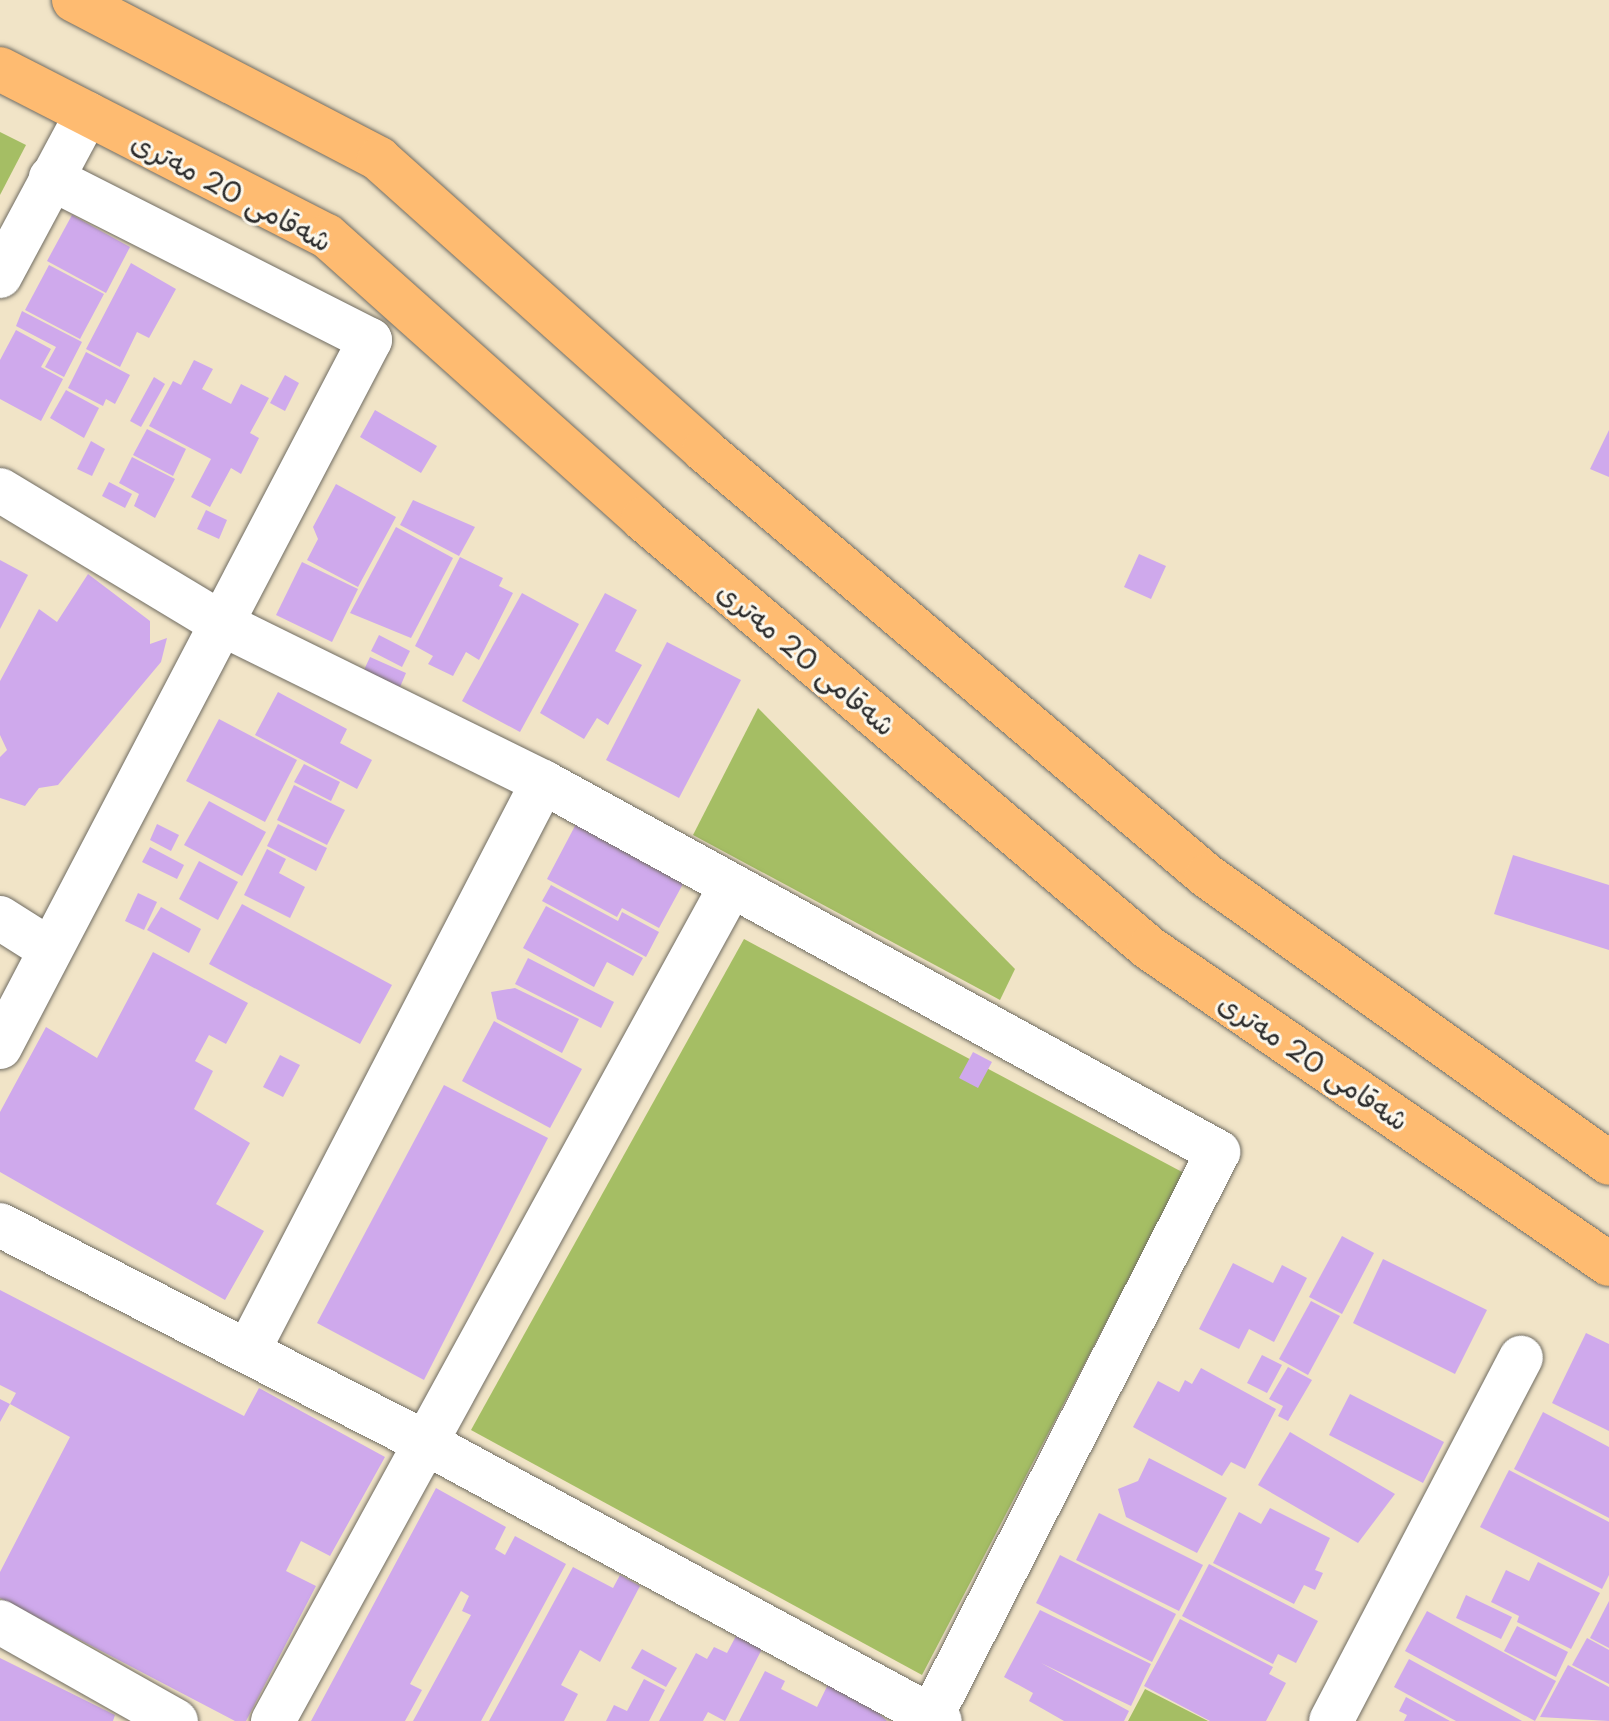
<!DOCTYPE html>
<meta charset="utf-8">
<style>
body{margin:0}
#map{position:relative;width:1609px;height:1721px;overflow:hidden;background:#f1e4c7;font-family:"Playpen Sans","Playpen Sans Arabic",sans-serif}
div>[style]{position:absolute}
.green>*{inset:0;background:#a5be64}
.building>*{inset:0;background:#cfa9ec}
.roads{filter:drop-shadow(0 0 2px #706c62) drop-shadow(0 0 2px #706c62)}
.minor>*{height:44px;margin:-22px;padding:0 22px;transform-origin:22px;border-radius:22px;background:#fff}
.primary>*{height:44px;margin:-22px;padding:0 22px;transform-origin:22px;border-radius:22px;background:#febb71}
span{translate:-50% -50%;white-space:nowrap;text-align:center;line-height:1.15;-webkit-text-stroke:6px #fbf7ec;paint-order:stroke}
.street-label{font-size:28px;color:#2b2b2b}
</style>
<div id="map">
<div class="green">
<div style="clip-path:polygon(0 132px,26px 145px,0 195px)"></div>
<div style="clip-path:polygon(758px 708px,1015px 969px,1000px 1000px,693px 835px)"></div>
<div style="clip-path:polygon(744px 939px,1184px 1173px,922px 1675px,471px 1430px)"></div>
<div style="clip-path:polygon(1145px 1689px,1208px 1721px,1128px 1721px)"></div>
</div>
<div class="building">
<div style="clip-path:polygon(72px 215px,130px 247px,106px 293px,47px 261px)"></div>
<div style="clip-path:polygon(131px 263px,176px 289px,149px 338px,137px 332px,120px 367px,86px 349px)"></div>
<div style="clip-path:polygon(49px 265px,104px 294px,80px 339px,25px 310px)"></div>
<div style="clip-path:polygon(22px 311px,82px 342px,64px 377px,45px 367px,56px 347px,16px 326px)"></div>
<div style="clip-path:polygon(16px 330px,51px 349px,41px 367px,63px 379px,41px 421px,0 399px,0 360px)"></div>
<div style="clip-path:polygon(86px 352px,130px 375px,115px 404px,106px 399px,103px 406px,68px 388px)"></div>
<div style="clip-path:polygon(194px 360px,213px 369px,202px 389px,231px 404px,241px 384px,269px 398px,250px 433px,259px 438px,241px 474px,231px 468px,210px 507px,191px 497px,211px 459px,149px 426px,173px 381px,181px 385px)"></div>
<div style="clip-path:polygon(285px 375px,299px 383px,285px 411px,270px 403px)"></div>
<div style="clip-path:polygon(154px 377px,165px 384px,141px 427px,130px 421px)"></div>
<div style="clip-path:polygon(66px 390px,99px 408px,84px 438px,50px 418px)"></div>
<div style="clip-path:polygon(375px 410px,437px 446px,421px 473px,360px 437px)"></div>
<div style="clip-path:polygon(147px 429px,186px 449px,173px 476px,133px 455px)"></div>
<div style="clip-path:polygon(1609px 430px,1609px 477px,1590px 469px)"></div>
<div style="clip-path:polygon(91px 441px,105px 449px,92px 476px,77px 469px)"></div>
<div style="clip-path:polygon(132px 457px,175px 479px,155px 518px,134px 506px,139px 494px,119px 483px)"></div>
<div style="clip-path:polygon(109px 482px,132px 494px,125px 508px,102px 496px)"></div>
<div style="clip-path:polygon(336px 484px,396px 517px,358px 587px,307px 560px,318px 539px,313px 527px)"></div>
<div style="clip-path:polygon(413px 500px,475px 527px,459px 556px,400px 525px)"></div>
<div style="clip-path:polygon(206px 510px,227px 520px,219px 539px,197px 529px)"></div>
<div style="clip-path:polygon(396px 527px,453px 558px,411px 638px,350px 613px)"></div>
<div style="clip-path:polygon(1139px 554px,1166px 566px,1151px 599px,1124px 587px)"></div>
<div style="clip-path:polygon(460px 557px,503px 578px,499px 586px,513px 593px,479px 660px,466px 652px,453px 676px,428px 664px,433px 656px,415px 646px)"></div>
<div style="clip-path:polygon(0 560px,28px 575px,0 629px)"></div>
<div style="clip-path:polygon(302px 562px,358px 589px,332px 642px,276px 615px)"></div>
<div style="clip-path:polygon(88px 574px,150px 621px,150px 644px,167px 638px,161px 662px,58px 785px,39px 788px,25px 806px,0 798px,0 757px,7px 750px,0 735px,0 681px,39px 609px,57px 622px)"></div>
<div style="clip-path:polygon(522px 593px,579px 624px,520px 732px,462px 701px)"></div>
<div style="clip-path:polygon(605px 593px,637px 610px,615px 651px,642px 665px,608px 725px,597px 718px,584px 739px,540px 713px)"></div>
<div style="clip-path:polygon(379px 635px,410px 651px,402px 667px,371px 651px)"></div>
<div style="clip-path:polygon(667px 642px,741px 680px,679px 798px,606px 760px)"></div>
<div style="clip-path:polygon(370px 657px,406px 673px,400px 687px,364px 670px)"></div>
<div style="clip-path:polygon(278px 692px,347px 729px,340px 743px,372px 760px,357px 789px,255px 735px)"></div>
<div style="clip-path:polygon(219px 719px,297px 760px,265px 822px,186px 781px)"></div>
<div style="clip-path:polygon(304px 764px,340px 782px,331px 801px,294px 782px)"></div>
<div style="clip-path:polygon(294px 785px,345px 810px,327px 845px,277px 820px)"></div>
<div style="clip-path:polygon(209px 801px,266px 832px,242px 876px,184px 845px)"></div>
<div style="clip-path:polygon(157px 824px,179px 835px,171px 851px,150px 840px)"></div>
<div style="clip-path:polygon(278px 824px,327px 848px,316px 871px,267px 846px)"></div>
<div style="clip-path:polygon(576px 824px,684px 882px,659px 928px,622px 908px,617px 917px,547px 879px)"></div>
<div style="clip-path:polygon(150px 847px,184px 865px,177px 879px,142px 862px)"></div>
<div style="clip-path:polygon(267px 849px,286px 859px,279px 873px,305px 887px,290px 918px,244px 895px)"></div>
<div style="clip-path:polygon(1513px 855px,1609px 885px,1609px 950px,1494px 914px)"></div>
<div style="clip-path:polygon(199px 861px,238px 882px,218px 920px,179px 899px)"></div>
<div style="clip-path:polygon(551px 885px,618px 921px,622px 912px,659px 932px,646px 957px,542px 901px)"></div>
<div style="clip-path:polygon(138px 893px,157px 902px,144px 930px,125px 921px)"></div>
<div style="clip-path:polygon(242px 904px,392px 985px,360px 1044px,209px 964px)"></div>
<div style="clip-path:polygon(546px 906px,643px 958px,633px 976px,607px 962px,594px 987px,523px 948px)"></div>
<div style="clip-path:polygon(161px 907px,201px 929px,189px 953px,147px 930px)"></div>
<div style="clip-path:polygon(153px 952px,248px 1003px,226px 1044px,209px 1035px,195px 1061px,213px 1071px,194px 1109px,250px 1143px,216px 1204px,264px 1231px,225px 1300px,0 1172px,0 1112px,46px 1027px,97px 1058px)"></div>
<div style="clip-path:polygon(528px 958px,614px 1002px,601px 1028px,515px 984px)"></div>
<div style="clip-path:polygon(515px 988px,579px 1019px,562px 1053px,497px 1019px,491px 992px)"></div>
<div style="clip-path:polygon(494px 1021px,582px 1069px,550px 1128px,462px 1081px)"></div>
<div style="clip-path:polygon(973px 1052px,992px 1062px,978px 1088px,959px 1078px)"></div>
<div style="clip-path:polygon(280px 1055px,300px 1065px,283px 1097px,263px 1087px)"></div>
<div style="clip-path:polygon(444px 1085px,548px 1138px,424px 1380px,317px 1323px)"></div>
<div style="clip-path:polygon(1342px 1236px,1374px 1253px,1342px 1314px,1309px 1297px)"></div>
<div style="clip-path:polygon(1383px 1259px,1487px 1310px,1455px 1374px,1353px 1323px)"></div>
<div style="clip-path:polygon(1233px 1263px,1273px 1283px,1282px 1265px,1307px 1278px,1274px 1342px,1249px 1329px,1239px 1349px,1199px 1329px)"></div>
<div style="clip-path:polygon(0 1290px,244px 1416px,259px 1388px,385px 1457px,330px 1556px,301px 1541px,286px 1571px,316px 1586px,246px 1721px,235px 1721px,0 1598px,0 1572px,70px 1437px,10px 1404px,0 1422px,0 1399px,10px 1404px,16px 1393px,0 1385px)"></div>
<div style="clip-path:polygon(1311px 1301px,1340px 1316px,1308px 1375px,1279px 1359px)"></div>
<div style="clip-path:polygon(1586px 1333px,1609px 1344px,1609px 1431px,1552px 1403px)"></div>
<div style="clip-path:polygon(1262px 1355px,1282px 1365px,1267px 1393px,1247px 1383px)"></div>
<div style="clip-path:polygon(1288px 1367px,1312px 1380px,1288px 1421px,1278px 1416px,1283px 1406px,1269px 1399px)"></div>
<div style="clip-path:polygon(1201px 1368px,1276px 1409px,1245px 1469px,1231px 1462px,1222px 1476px,1133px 1427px,1158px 1381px,1179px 1392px,1185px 1380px,1192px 1384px)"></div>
<div style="clip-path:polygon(1350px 1394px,1444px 1442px,1423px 1483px,1329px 1435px)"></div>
<div style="clip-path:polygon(1543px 1412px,1609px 1447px,1609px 1518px,1514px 1469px)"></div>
<div style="clip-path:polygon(1290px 1432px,1395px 1494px,1358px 1543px,1258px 1485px)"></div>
<div style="clip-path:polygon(1149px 1458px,1227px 1498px,1197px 1553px,1126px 1517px,1118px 1489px,1138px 1481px)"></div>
<div style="clip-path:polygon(1509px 1470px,1609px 1522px,1609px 1575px,1602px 1589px,1480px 1527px)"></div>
<div style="clip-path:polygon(436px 1488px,506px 1527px,495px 1549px,505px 1555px,515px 1536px,566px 1564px,481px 1721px,413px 1721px,471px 1615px,462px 1611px,469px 1596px,461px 1591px,410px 1684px,422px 1690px,405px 1721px,311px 1721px)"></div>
<div style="clip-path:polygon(1270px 1508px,1330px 1538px,1315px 1570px,1323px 1573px,1315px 1590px,1304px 1585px,1294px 1604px,1213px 1563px,1239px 1512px,1261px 1524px)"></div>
<div style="clip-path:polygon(1099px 1513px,1203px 1565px,1179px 1611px,1076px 1560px)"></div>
<div style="clip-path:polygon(1060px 1555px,1176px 1614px,1152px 1662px,1036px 1603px)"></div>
<div style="clip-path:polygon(1538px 1562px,1600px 1593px,1571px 1649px,1517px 1622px,1519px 1616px,1491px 1602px,1506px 1570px,1529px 1581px)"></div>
<div style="clip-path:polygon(1209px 1564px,1318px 1621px,1296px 1663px,1278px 1654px,1273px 1664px,1182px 1616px)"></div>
<div style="clip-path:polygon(573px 1567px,613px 1588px,620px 1575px,640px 1586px,600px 1662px,580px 1650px,561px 1685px,578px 1694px,564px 1721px,489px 1721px)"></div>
<div style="clip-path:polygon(1466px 1595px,1512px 1617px,1501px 1639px,1456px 1618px)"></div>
<div style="clip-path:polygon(1609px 1601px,1609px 1648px,1590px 1638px)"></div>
<div style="clip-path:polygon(1040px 1610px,1151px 1664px,1131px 1706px,1041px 1663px,1129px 1711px,1124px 1721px,1064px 1721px,1029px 1701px,1033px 1693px,1004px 1677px)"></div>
<div style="clip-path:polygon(1427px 1611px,1556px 1681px,1535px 1721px,1405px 1651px)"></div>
<div style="clip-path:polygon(1180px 1619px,1273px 1667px,1269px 1674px,1286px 1683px,1266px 1721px,1210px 1721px,1144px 1686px)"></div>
<div style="clip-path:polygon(1517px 1626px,1568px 1652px,1556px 1677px,1504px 1651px)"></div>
<div style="clip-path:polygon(736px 1636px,762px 1649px,725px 1721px,708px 1712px,703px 1721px,659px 1721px,696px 1653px,707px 1659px,714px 1647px,727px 1653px)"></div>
<div style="clip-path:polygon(1587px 1638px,1609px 1650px,1609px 1684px,1572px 1665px)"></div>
<div style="clip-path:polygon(642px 1649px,677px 1668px,666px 1687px,631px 1668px)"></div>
<div style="clip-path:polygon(0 1658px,115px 1715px,113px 1721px,0 1721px)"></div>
<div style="clip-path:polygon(1409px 1659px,1522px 1721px,1456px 1721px,1394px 1687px)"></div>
<div style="clip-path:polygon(1568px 1665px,1609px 1687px,1609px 1721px,1540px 1717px)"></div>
<div style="clip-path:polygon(765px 1671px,785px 1681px,781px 1689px,817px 1707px,834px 1672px,887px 1721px,739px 1721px)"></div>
<div style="clip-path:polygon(644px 1679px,665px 1690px,649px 1721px,606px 1721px,614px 1705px,627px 1711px)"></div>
<div style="clip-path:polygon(1406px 1697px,1450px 1721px,1404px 1721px,1407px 1715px,1399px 1711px)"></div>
</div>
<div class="roads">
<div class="minor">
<div style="left:0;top:276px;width:184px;rotate:-61.8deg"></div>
<div style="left:0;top:490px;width:262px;rotate:31.1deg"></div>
<div style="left:224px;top:625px;width:356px;rotate:26.2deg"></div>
<div style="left:543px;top:782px;width:770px;rotate:28.73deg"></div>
<div style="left:1218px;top:1152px;width:638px;rotate:116.93deg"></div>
<div style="left:0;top:918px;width:58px;rotate:32.3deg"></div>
<div style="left:0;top:1047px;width:798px;rotate:-62.38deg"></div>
<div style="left:370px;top:340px;width:358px;rotate:-153.1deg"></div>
<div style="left:0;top:1225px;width:479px;rotate:27.1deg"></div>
<div style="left:426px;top:1443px;width:584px;rotate:28.41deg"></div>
<div style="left:248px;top:1351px;width:641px;rotate:-62.6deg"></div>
<div style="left:0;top:1622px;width:202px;rotate:29.4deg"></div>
<div style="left:273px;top:1721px;width:952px;rotate:-61.26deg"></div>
<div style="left:1331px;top:1721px;width:410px;rotate:-62.4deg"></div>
</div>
<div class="primary">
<div style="left:74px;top:0;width:344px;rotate:27.5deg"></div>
<div style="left:379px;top:159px;width:436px;rotate:41.8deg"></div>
<div style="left:704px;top:450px;width:659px;rotate:40.26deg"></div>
<div style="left:1207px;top:876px;width:494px;rotate:35.5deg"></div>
<div style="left:0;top:69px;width:367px;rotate:27.1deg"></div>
<div style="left:327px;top:236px;width:424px;rotate:41.8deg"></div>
<div style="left:643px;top:519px;width:663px;rotate:40.29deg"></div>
<div style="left:1149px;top:948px;width:558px;rotate:34.49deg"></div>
</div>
</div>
<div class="street-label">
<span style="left:232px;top:191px;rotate:28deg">شەقامی 20 مەتری</span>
<span style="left:807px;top:658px;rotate:40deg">شەقامی 20 مەتری</span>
<span style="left:1314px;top:1061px;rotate:34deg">شەقامی 20 مەتری</span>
</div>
</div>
